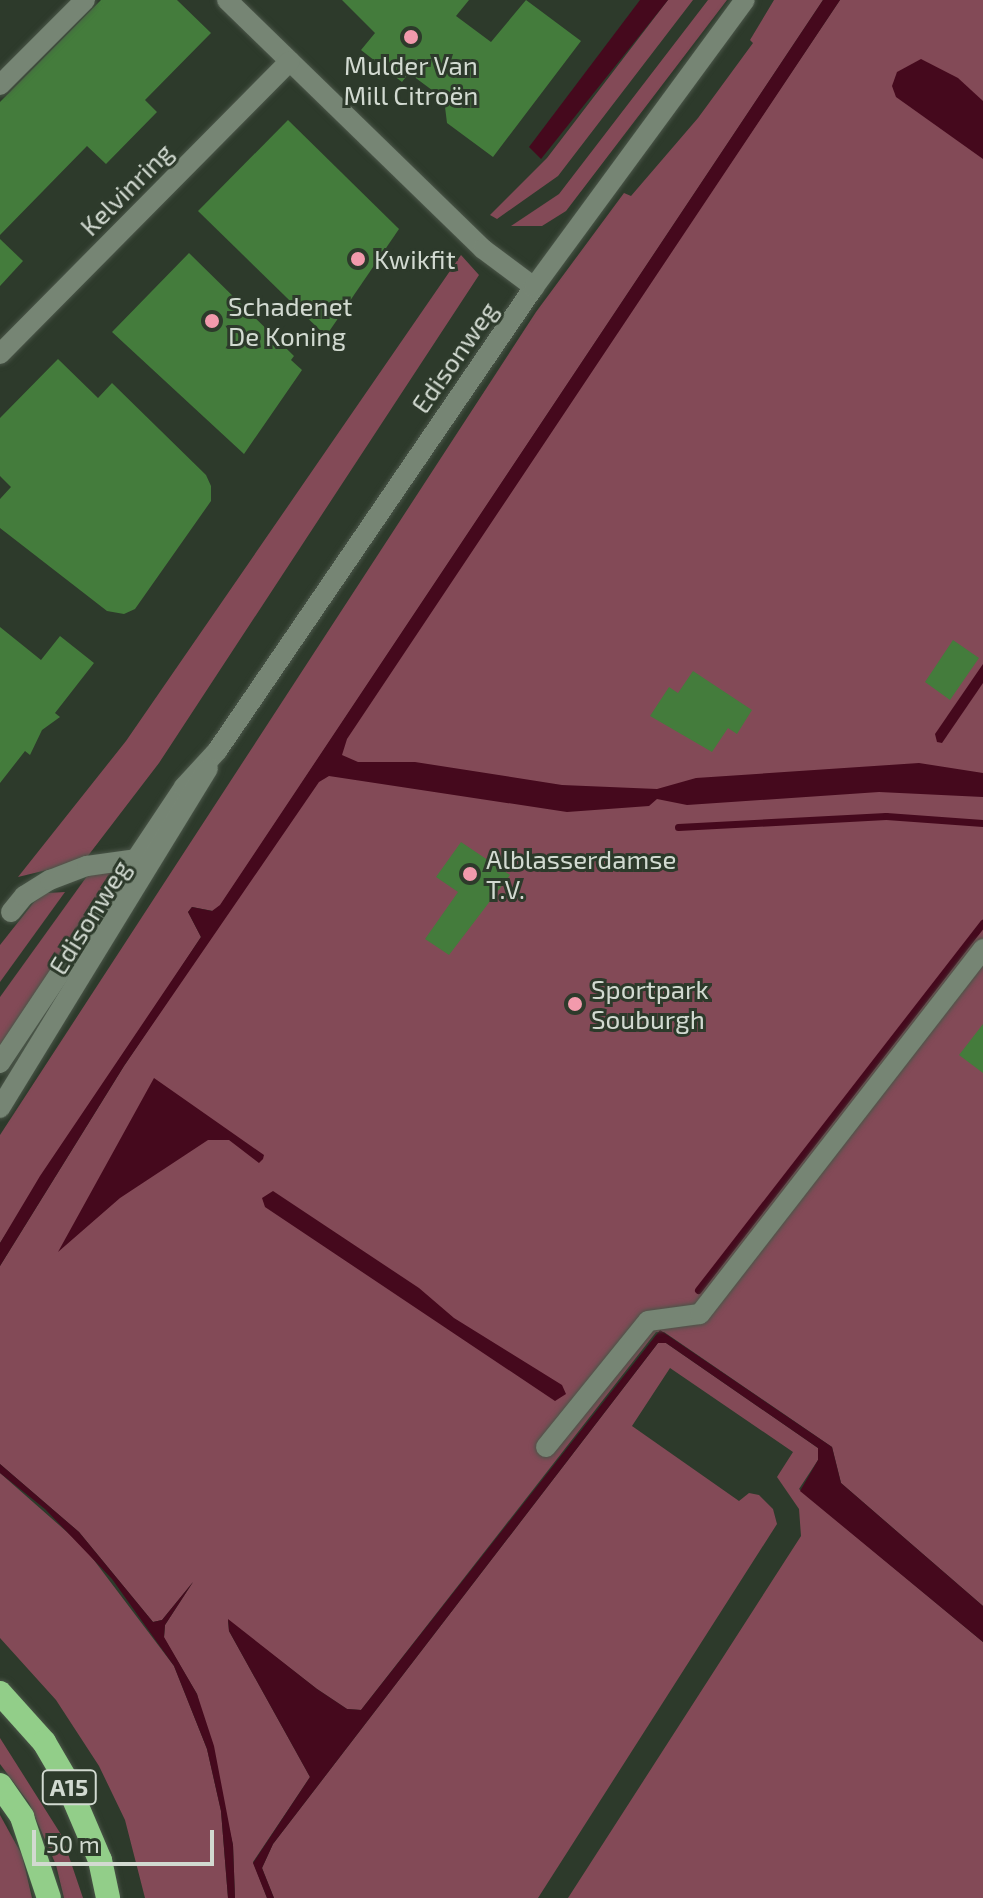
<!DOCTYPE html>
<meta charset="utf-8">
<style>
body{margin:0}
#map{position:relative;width:983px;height:1898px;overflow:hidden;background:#2d3a2b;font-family:"Exo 2",sans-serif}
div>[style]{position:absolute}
.green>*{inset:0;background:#834a57}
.water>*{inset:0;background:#45091d}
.stream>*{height:7px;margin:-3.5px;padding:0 3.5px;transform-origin:3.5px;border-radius:3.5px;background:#45091d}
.building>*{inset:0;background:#447c3c}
.roads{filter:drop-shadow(0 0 2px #4a5548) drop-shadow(0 0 2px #4a5548)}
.minor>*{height:20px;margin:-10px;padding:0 10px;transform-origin:10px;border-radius:10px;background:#768574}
.highway>*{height:24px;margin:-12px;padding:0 12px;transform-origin:12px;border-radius:12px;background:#92ce89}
.dots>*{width:22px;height:22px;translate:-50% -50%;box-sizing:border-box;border:4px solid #2d3a2b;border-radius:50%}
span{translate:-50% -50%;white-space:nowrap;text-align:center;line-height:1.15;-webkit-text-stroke:6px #2d3a2b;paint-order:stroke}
.shield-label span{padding:2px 6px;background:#2d3a2b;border:2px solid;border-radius:6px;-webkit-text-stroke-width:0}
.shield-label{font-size:24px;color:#d2dad1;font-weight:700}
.poi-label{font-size:26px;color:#d2dad1}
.left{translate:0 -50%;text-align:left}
.street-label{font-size:26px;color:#d2dad1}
.scale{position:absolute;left:32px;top:1830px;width:182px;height:36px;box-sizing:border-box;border:4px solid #d2dad1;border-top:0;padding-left:10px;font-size:24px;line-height:28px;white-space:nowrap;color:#d2dad1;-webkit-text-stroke:6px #2d3a2b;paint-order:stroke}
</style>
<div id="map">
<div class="green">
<div style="clip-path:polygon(668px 0,693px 0,558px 176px,497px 219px,490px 215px,547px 158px)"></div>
<div style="clip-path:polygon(708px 0,727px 0,566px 211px,542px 226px,511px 226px,559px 194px)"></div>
<div style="clip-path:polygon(774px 0,823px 0,220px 906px,213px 911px,192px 907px,188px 912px,201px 937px,0 1243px,0 1135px,536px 312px,624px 193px,631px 196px,698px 118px,753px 43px,750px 40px)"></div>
<div style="clip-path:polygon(840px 0,983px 0,983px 1606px,841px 1483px,832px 1447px,664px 1332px,656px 1332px,361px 1710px,347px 1709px,317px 1689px,228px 1620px,229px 1631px,310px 1777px,253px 1862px,267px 1898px,235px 1898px,233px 1845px,197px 1694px,164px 1638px,165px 1625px,193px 1582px,162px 1620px,153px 1622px,79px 1532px,0 1464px,0 1266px,124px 1066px)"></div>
<div style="clip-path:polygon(461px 255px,479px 275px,159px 763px,84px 861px,18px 877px,126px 741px)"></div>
<div style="clip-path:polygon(121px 871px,42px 985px,0 1045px,0 997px,90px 872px)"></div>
<div style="clip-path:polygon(65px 892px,0 982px,0 945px,34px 902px,47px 893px)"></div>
<div style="clip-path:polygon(658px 1343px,666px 1343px,818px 1448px,818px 1460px,799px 1489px,983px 1642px,983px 1898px,568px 1898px,801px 1536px,799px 1509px,777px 1477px,793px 1452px,670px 1368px,632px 1426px,739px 1501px,749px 1493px,759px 1495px,773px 1509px,777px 1524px,538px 1898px,274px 1898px,262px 1868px,273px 1844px)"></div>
<div style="clip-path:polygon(0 1473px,84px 1547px,174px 1666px,207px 1749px,221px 1811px,228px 1898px,145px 1898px,125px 1820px,99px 1766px,56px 1700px,0 1638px)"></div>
<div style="clip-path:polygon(0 1738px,62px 1836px,83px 1898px,64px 1898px,56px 1865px,29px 1803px,0 1764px)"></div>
<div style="clip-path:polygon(0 1815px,22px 1855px,32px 1898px,0 1898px)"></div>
</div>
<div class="water">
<div style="clip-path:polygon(640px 0,668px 0,541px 159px,529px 147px)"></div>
<div style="clip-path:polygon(823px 0,840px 0,347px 739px,342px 755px,358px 762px,415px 762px,562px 785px,657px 789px,696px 778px,919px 763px,983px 773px,983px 797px,879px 792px,687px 805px,657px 799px,649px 806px,567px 812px,329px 776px,319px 782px,124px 1066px,0 1266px,0 1243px,40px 1176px,201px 937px,188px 912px,192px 907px,212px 911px,220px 905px)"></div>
<div style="clip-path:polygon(921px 59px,958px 78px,983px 101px,983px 159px,896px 97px,892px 86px,897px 72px)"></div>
<div style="clip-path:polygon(983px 664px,983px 683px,942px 743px,937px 742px,935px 734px)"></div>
<div style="clip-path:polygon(154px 1078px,264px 1155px,263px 1159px,259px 1163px,229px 1140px,208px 1140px,120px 1198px,58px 1252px)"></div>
<div style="clip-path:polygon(273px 1191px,419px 1288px,454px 1318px,562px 1385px,566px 1394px,555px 1401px,265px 1207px,262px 1198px)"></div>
<div style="clip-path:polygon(660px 1330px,832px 1447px,841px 1483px,983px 1606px,983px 1642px,800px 1491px,818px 1460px,818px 1448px,666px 1343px,658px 1343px,273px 1844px,262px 1868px,274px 1898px,267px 1898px,253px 1863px,310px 1777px,229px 1631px,228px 1619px,317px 1689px,347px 1709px,361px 1710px)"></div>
<div style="clip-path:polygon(0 1464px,79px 1532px,153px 1622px,162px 1620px,193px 1582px,165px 1625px,164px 1637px,197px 1694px,214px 1746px,233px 1845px,235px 1898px,228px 1898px,221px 1811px,207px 1749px,174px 1666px,112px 1579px,45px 1509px,0 1473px)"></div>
</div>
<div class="stream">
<div style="left:678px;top:827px;width:208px;rotate:-3deg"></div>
<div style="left:886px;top:816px;width:97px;rotate:4.1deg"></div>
<div style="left:698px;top:1290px;width:465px;rotate:-52.2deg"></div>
</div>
<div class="building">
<div style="clip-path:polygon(101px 0,177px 0,211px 33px,145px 100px,157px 112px,106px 164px,87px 146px,0 235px,0 102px)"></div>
<div style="clip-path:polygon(342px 0,469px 0,456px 16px,491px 42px,526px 0,581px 41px,493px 157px,447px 123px,444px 99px,409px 73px,402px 82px,361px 50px,375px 33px)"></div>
<div style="clip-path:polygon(288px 120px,399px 229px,326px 336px,198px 211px)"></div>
<div style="clip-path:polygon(0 239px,23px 261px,0 286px)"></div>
<div style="clip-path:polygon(189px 253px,294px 356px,291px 360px,302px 370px,244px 454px,112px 332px)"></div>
<div style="clip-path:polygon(58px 359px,98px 398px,112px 383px,206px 475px,211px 486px,211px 501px,135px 609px,124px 614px,107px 611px,0 528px,0 499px,11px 487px,0 476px,0 418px)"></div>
<div style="clip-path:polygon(0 627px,41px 660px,60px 636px,94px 663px,55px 713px,60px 717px,42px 730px,30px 755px,25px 751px,0 783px)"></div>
<div style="clip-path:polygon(953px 640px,979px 658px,950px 700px,925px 682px)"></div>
<div style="clip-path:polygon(693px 671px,752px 710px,737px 734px,728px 728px,712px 752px,650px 716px,669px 687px,678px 693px)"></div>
<div style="clip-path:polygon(461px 842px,510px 875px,449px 955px,425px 939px,458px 892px,436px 877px)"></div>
<div style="clip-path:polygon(983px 1024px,983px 1073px,959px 1055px)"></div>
</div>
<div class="roads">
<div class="minor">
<div style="left:227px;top:0;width:357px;rotate:44.2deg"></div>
<div style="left:483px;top:249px;width:64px;rotate:36.7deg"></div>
<div style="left:0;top:85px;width:120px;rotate:-45deg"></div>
<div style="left:0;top:354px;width:412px;rotate:-45.3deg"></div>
<div style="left:11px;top:912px;width:21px;rotate:-51deg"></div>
<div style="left:24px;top:896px;width:31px;rotate:-32deg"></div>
<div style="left:50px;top:880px;width:40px;rotate:-21deg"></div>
<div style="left:87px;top:866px;width:49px;rotate:-8.1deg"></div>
<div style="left:0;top:1063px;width:332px;rotate:-56.3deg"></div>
<div style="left:184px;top:787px;width:49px;rotate:-47.5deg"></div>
<div style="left:217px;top:751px;width:562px;rotate:-55.66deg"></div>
<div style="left:534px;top:287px;width:356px;rotate:-53.7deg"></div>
<div style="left:0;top:1108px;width:398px;rotate:-58.5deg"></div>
<div style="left:546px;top:1447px;width:162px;rotate:-51deg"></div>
<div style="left:648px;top:1321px;width:52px;rotate:-7.7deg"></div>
<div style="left:700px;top:1314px;width:462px;rotate:-52.2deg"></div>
</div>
<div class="highway">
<div style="left:0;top:1693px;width:66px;rotate:48.1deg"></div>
<div style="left:44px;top:1742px;width:42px;rotate:59.7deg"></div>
<div style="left:65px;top:1778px;width:89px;rotate:66.9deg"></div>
<div style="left:100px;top:1860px;width:39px;rotate:78deg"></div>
<div style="left:0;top:1785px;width:39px;rotate:55deg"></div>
<div style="left:22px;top:1817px;width:85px;rotate:71.6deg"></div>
</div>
</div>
<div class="dots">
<div style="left:411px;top:37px;background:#f29aac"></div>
<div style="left:358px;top:259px;background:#f29aac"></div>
<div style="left:212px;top:321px;background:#f29aac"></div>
<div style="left:470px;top:874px;background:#f29aac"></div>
<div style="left:575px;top:1004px;background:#f29aac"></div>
</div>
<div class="shield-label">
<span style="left:69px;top:1787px">A15</span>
</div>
<div class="poi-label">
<span style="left:411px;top:80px">Mulder Van<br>Mill Citroën</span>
<span class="left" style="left:374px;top:259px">Kwikfit</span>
<span class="left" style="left:228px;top:321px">Schadenet<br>De Koning</span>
<span class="left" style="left:486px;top:874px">Alblasserdamse<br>T.V.</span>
<span class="left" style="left:591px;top:1004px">Sportpark<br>Souburgh</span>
</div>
<div class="street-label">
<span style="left:126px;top:189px;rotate:-45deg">Kelvinring</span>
<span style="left:454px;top:357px;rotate:-55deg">Edisonweg</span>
<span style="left:89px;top:917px;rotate:-58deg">Edisonweg</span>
</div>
<div class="scale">50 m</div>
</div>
